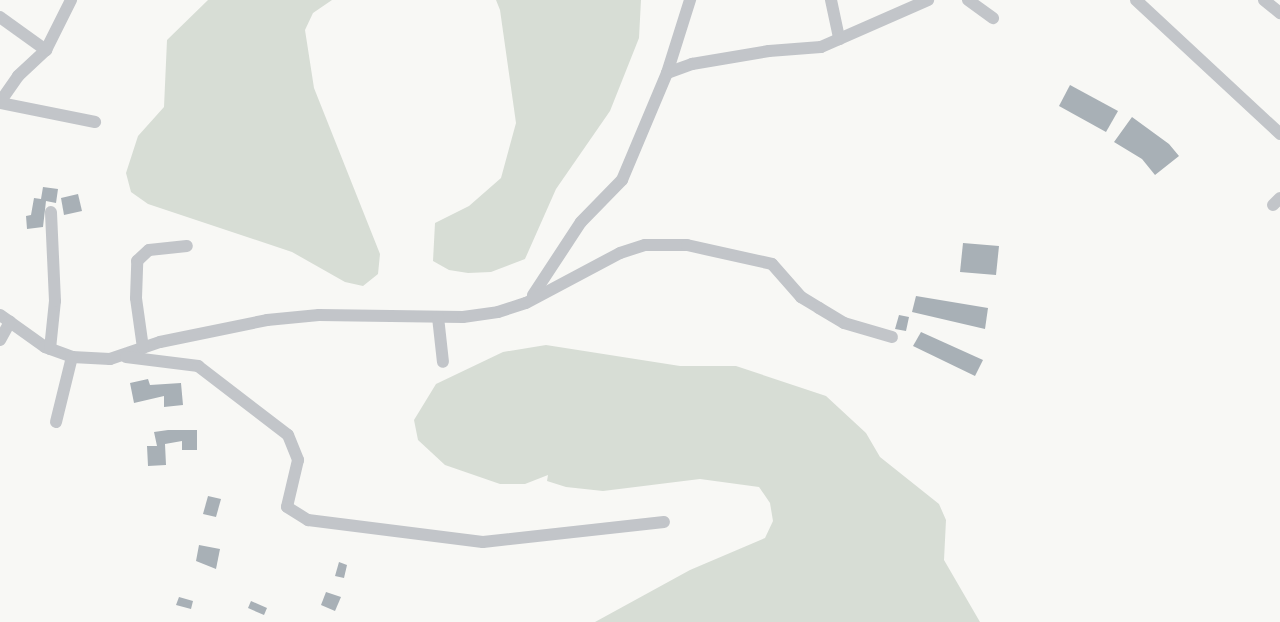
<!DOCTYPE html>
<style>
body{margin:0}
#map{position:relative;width:1280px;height:622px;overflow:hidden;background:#f8f8f5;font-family:"Space Grotesk",sans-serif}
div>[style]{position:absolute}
.green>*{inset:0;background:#d7ddd5}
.building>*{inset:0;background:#a8b0b6}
.street>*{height:12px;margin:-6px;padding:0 6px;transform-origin:6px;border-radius:6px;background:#c2c5c9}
span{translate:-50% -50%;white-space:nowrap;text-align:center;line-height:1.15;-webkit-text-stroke:6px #fff;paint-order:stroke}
</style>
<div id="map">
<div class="green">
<div style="clip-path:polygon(208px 0,332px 0,313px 13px,305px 30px,314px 88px,380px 254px,378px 274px,363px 286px,345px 282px,292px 252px,148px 204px,131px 192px,126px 173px,138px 136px,164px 107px,167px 40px)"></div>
<div style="clip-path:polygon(496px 0,641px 0,639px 38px,610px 111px,556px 189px,525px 259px,491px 272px,468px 273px,449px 270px,433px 261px,435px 223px,469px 206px,501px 178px,516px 123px,500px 10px)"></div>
<div style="clip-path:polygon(546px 345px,680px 366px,736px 366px,826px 396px,866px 433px,880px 457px,939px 504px,946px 520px,944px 560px,980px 622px,595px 622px,690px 570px,765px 538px,773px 521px,770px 503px,759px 487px,700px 479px,603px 491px,566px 487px,547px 481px,548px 475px,525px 484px,500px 484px,445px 465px,418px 440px,414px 420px,436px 384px,503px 352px)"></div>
</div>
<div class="building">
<div style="clip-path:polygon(1070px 85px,1118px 111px,1106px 132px,1059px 106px)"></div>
<div style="clip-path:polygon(1132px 117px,1169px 144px,1179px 156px,1155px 175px,1142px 159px,1114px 142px)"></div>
<div style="clip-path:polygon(43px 187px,58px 189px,56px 203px,46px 201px,43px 227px,27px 229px,26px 216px,31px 215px,34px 198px,41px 199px)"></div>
<div style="clip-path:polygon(78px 194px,82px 211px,64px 215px,61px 198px)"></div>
<div style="clip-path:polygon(963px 243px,999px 246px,996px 275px,960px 272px)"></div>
<div style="clip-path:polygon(916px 296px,988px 308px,985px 329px,912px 312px)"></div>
<div style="clip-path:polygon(899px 315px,909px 317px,906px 331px,895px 329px)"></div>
<div style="clip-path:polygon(921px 332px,983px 360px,975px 376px,913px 346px)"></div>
<div style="clip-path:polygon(148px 379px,150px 385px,181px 383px,183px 405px,164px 407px,164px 396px,134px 403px,130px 383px)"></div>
<div style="clip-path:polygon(168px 430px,197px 430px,197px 450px,182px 450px,182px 441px,165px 444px,166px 465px,148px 466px,147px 446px,157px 446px,154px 432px)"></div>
<div style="clip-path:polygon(208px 496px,221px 499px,216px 517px,203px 514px)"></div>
<div style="clip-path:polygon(199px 545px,220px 549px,216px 569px,196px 561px)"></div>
<div style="clip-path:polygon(339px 562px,347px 565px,344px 578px,335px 576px)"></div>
<div style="clip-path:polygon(326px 592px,341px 597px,335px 611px,321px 605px)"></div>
<div style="clip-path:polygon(179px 597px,193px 601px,191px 609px,176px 605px)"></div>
<div style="clip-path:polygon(251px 601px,267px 608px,264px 615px,248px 608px)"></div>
</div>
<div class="street">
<div style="left:831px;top:0;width:40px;rotate:78deg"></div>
<div style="left:968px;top:0;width:31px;rotate:36deg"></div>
<div style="left:1136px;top:0;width:197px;rotate:42.9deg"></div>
<div style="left:1264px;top:0;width:21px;rotate:39deg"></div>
<div style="left:0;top:17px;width:57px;rotate:35.7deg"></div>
<div style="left:667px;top:73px;width:77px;rotate:-72.5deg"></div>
<div style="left:0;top:102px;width:32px;rotate:-55deg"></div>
<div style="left:18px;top:76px;width:38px;rotate:-43deg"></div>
<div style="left:46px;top:50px;width:56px;rotate:-63.4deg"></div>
<div style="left:0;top:103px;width:97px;rotate:11.3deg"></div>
<div style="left:1273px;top:205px;width:10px;rotate:-45deg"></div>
<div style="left:533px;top:295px;width:87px;rotate:-56.7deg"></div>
<div style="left:581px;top:222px;width:59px;rotate:-45.7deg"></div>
<div style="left:622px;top:180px;width:116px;rotate:-67.2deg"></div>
<div style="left:667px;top:73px;width:27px;rotate:-20deg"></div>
<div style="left:692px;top:64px;width:78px;rotate:-9.6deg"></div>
<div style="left:769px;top:51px;width:52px;rotate:-4.4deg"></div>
<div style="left:821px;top:47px;width:117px;rotate:-23.7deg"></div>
<div style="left:0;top:315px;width:55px;rotate:35.4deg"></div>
<div style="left:45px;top:347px;width:29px;rotate:20deg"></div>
<div style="left:72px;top:357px;width:38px;rotate:3deg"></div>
<div style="left:110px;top:359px;width:53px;rotate:-18.8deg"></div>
<div style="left:160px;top:342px;width:109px;rotate:-11.6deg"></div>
<div style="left:267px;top:320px;width:52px;rotate:-5.5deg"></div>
<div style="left:319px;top:315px;width:144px;rotate:0.8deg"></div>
<div style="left:463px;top:317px;width:35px;rotate:-8deg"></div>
<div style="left:498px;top:312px;width:29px;rotate:-18deg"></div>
<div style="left:526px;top:303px;width:106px;rotate:-28deg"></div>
<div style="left:620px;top:253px;width:26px;rotate:-18deg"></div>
<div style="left:645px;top:245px;width:42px"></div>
<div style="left:687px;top:245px;width:87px;rotate:12.6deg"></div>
<div style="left:772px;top:264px;width:44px;rotate:48.7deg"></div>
<div style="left:801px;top:297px;width:21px;rotate:31deg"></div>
<div style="left:819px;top:308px;width:29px;rotate:31deg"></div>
<div style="left:844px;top:323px;width:50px;rotate:16.3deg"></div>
<div style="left:438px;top:317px;width:45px;rotate:83.7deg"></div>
<div style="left:0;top:340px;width:21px;rotate:-61deg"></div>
<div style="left:143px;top:348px;width:50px;rotate:-98deg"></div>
<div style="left:136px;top:298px;width:37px;rotate:-88deg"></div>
<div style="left:137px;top:261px;width:16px;rotate:-43deg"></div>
<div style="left:149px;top:250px;width:38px;rotate:-6deg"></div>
<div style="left:50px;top:349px;width:48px;rotate:-84.1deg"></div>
<div style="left:55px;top:301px;width:89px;rotate:-92.6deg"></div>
<div style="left:126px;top:357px;width:73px;rotate:7.1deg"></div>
<div style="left:198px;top:366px;width:113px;rotate:37.5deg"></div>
<div style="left:288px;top:435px;width:27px;rotate:68deg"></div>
<div style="left:298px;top:460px;width:48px;rotate:103.2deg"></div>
<div style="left:287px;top:507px;width:25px;rotate:32deg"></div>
<div style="left:308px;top:520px;width:176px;rotate:7.2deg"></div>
<div style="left:483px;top:542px;width:182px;rotate:-6.3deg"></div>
<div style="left:56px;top:422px;width:67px;rotate:-76.2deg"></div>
</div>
</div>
